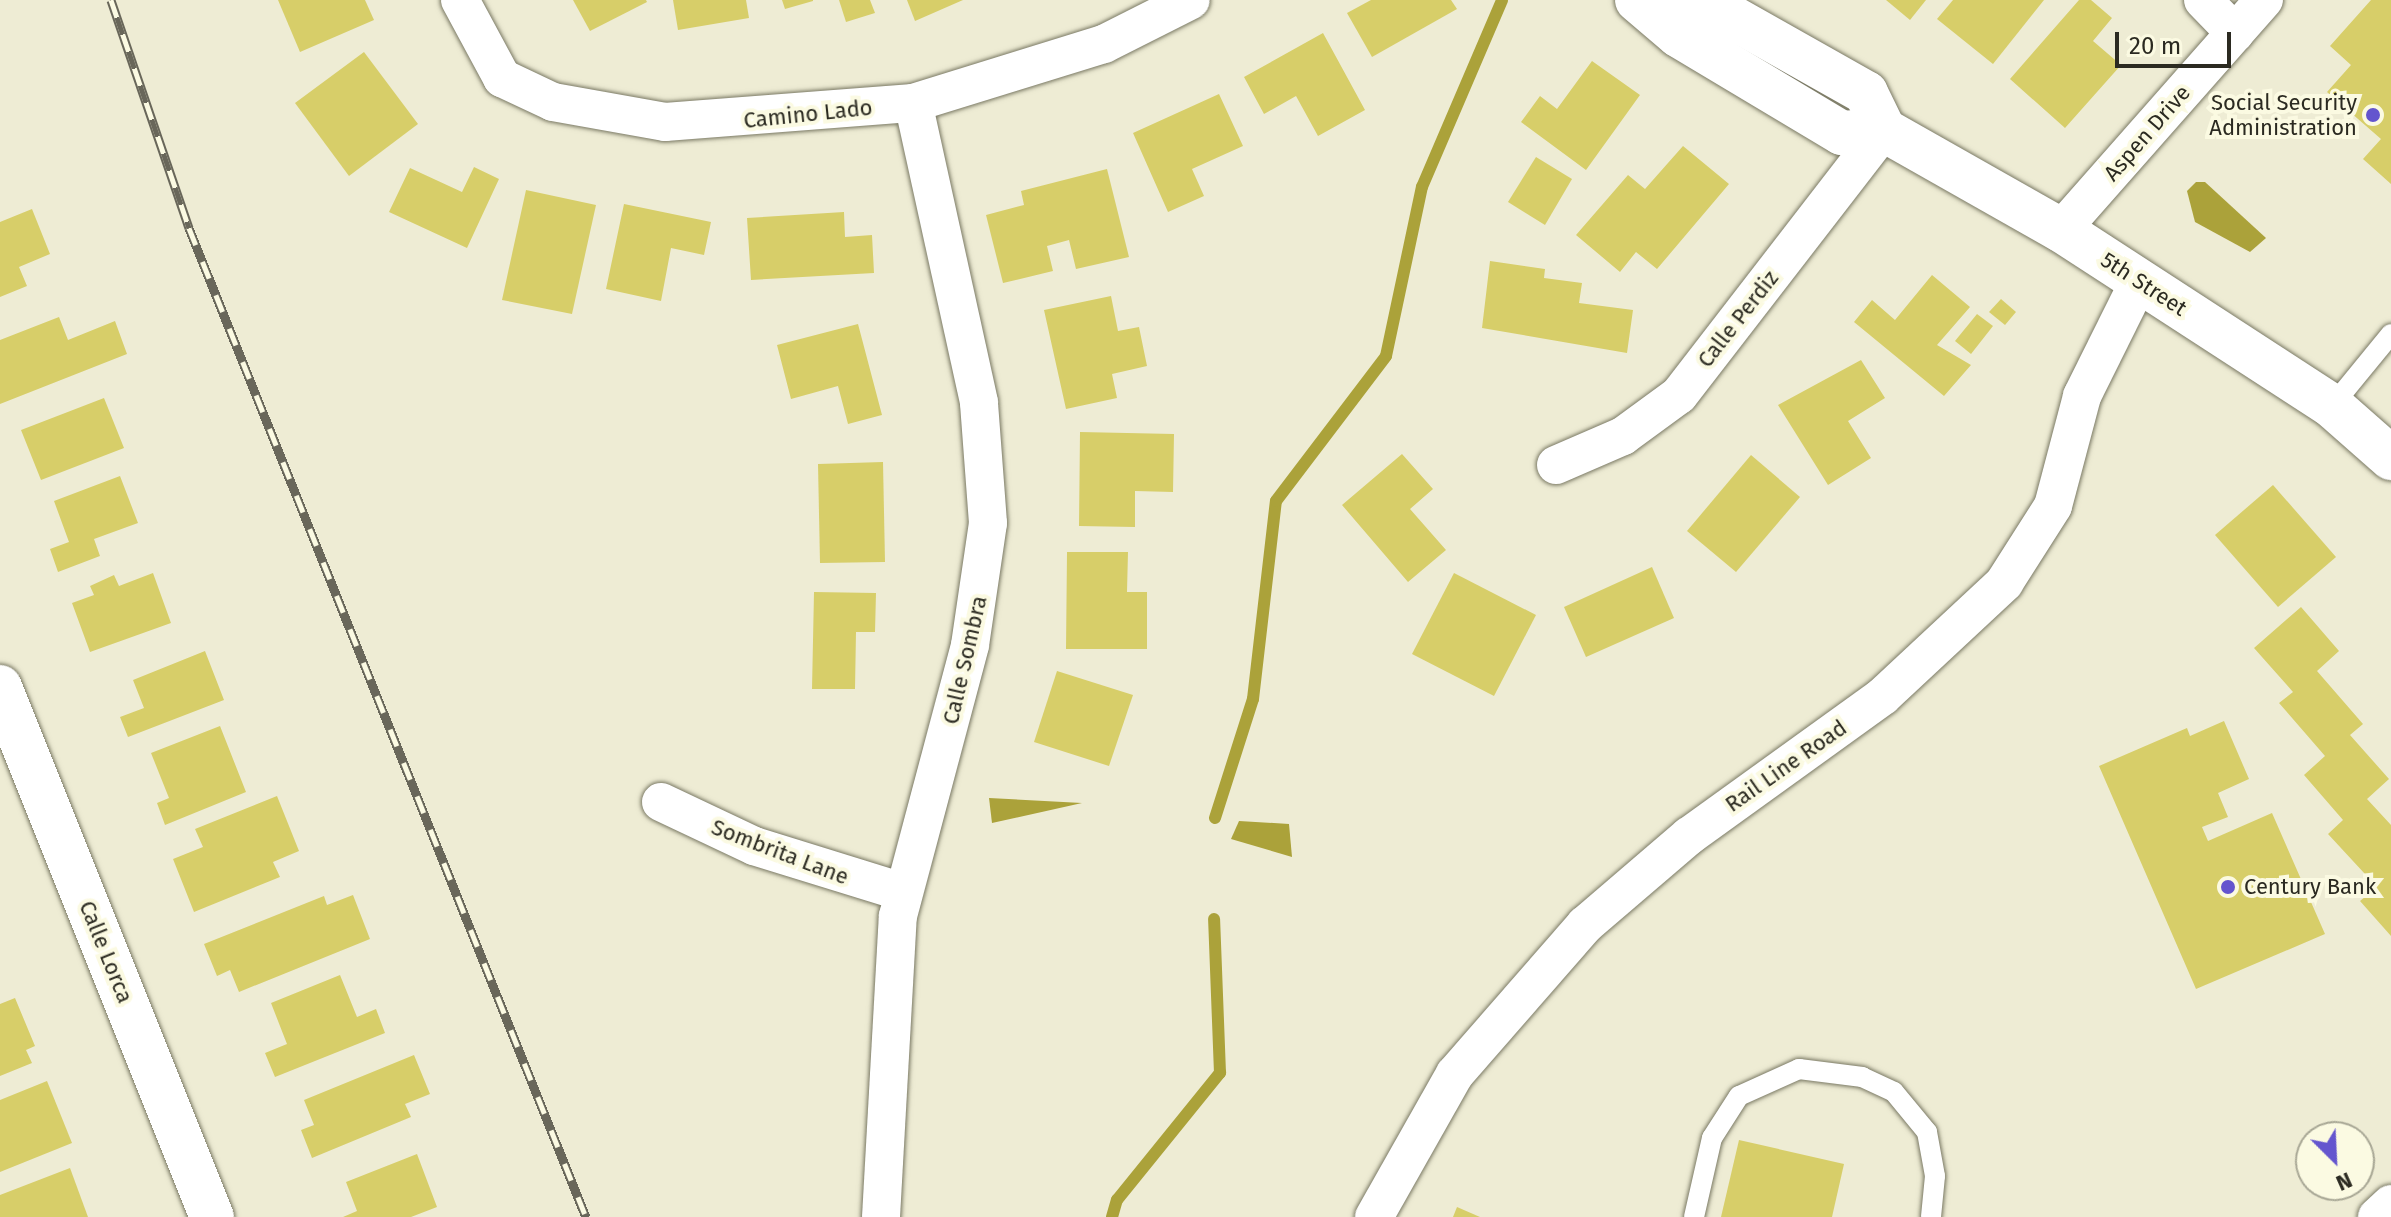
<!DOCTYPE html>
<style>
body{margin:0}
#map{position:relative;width:2391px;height:1217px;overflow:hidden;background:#eeecd4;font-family:"Fira Sans",sans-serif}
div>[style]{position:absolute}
.water>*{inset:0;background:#aba23a}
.stream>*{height:12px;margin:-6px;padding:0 6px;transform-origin:6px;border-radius:6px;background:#aba23a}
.building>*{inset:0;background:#d7ce69}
.roads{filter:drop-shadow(0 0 2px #7a7964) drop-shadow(0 0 2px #7a7964)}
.service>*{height:20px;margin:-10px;padding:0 10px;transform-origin:10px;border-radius:10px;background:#fff}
.minor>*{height:38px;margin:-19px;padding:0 19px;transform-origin:19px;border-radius:19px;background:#fff}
.tertiary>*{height:44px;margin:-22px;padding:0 22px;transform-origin:22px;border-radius:22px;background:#fff}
.rail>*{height:9px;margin-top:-4.5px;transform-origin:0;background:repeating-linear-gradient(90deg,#fbfae2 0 18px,#69675a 0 36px);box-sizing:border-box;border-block:2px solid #69675a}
.dots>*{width:22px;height:22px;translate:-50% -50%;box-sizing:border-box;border:4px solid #fbfae2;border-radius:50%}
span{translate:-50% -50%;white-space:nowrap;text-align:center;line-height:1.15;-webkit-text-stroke:8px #fbfae2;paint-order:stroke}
.poi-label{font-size:22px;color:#2b2a21}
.right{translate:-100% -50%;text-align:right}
.left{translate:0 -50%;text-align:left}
.street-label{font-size:22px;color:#2b2a21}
.north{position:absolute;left:2295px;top:1121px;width:80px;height:80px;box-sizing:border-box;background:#fbfae2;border:2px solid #a8a795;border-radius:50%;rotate:156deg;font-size:22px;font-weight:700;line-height:32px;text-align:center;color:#2b2a21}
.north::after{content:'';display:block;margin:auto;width:28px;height:36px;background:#6455ce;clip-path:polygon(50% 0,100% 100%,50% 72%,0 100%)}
.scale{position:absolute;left:2115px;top:32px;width:116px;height:36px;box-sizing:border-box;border:4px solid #2b2a21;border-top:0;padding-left:10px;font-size:24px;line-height:28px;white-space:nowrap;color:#2b2a21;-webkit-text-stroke:6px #fbfae2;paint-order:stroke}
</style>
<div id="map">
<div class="water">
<div style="clip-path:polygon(2196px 182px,2205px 182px,2266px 238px,2250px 252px,2195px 222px,2187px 191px)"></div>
<div style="clip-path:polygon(989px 798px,1082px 803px,992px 823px)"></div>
<div style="clip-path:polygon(1239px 821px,1289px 824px,1292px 857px,1231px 839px)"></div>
</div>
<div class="stream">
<div style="left:1215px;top:818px;width:125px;rotate:-72.3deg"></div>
<div style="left:1253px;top:699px;width:199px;rotate:-83.4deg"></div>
<div style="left:1276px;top:501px;width:182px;rotate:-52.8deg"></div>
<div style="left:1386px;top:356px;width:173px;rotate:-78deg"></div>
<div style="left:1422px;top:187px;width:203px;rotate:-66.8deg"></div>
<div style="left:1112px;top:1217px;width:18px;rotate:-74deg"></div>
<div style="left:1117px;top:1200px;width:164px;rotate:-51deg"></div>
<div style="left:1220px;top:1073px;width:154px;rotate:-92.2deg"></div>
</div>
<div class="building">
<div style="clip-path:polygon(278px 0,365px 0,374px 20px,300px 52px)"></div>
<div style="clip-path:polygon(573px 0,646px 0,647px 2px,590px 31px)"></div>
<div style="clip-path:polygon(673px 0,746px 0,749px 18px,678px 30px)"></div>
<div style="clip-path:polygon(782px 0,813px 0,813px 1px,785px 9px)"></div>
<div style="clip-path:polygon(839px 0,870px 0,875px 13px,846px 22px)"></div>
<div style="clip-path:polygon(907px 0,963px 0,915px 21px)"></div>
<div style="clip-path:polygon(1371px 0,1451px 0,1457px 9px,1372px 57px,1347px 13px)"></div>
<div style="clip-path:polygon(1886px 0,1926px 0,1910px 20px)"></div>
<div style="clip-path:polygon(1953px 0,2044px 0,1993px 64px,1937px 19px)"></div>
<div style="clip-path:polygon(2079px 0,2091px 0,2112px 18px,2093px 41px,2121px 65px,2065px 128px,2010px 79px)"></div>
<div style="clip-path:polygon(2371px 0,2391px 0,2391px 184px,2363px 159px,2381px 139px,2327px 92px,2351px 65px,2330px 46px)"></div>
<div style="clip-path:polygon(1323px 33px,1365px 110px,1318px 136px,1296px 96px,1264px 114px,1244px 77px)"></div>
<div style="clip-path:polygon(364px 52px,418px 124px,349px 176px,295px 103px)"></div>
<div style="clip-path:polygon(1592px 61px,1640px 95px,1586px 170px,1521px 122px,1540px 96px,1557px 109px)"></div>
<div style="clip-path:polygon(1219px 94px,1243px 146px,1192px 169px,1204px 196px,1168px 212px,1133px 133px)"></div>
<div style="clip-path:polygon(1683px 146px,1729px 184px,1657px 269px,1636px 252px,1620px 272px,1576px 235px,1628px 175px,1645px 189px)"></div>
<div style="clip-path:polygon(1536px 157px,1572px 179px,1545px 225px,1508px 202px)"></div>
<div style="clip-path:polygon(474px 167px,499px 179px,467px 248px,389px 212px,410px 168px,462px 192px)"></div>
<div style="clip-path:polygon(1107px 169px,1129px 257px,1076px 269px,1069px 240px,1047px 246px,1053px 271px,1003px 283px,986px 215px,1024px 205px,1021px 191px)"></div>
<div style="clip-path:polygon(526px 190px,596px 205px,572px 314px,502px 300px)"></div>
<div style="clip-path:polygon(624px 204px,711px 222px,704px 255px,671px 248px,661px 301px,606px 289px)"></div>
<div style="clip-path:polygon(32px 209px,50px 254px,19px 267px,27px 286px,0 297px,0 222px)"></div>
<div style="clip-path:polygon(844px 212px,845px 237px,872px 235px,874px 273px,751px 280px,747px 218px)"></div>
<div style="clip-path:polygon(1490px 261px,1545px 269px,1544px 278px,1582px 283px,1579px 303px,1633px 310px,1627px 353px,1482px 328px)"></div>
<div style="clip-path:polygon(1932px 275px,1970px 307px,1937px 345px,1971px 365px,1944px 396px,1854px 322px,1872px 300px,1895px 320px)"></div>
<div style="clip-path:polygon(1111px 296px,1118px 331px,1139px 327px,1147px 366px,1112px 374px,1117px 398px,1066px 409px,1044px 310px)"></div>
<div style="clip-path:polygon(2001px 299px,2016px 312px,2005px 325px,1989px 312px)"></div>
<div style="clip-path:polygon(1977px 314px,1993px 326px,1971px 354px,1955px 341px)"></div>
<div style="clip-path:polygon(59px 317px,68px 340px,115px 321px,127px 354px,0 404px,0 340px)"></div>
<div style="clip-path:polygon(858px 324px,882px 415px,848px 424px,838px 386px,791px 399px,777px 345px)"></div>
<div style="clip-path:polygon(1861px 360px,1885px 398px,1848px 421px,1871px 458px,1828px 485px,1778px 405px)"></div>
<div style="clip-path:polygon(104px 398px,124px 448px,41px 480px,21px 430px)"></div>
<div style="clip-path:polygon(1080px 432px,1174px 434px,1173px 492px,1135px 491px,1135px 527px,1079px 526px)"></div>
<div style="clip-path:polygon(1402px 454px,1433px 489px,1410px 509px,1446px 550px,1408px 582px,1342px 505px)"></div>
<div style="clip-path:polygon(1751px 455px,1800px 497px,1736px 572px,1687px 531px)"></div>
<div style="clip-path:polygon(883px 462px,885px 562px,820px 563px,818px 464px)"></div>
<div style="clip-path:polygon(120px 476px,138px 523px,94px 539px,100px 556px,58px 572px,50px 549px,69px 542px,54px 501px)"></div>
<div style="clip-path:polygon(2273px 485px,2336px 557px,2278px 607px,2215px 535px)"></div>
<div style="clip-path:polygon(1067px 552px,1128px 552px,1127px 592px,1147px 592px,1147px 649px,1066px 649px)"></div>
<div style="clip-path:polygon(1652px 567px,1674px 618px,1586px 657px,1564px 607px)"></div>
<div style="clip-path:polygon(153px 573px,171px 623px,90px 652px,72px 603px,94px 595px,90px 586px,114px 575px,119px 586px)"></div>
<div style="clip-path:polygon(1454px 573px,1536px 615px,1494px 696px,1412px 654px)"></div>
<div style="clip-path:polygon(814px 592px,876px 593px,875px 632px,856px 632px,855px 689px,812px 689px)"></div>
<div style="clip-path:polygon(2301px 607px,2339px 651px,2317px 671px,2363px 724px,2350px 735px,2389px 779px,2367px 799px,2391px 825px,2391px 936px,2360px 901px,2377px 887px,2328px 834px,2343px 820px,2304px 775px,2325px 756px,2279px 703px,2293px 692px,2254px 648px)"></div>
<div style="clip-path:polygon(205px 651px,224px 700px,128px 737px,120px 717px,144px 708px,133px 680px)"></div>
<div style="clip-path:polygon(1057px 671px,1133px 695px,1109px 766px,1034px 742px)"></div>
<div style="clip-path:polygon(2224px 721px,2249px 779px,2218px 793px,2228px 817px,2202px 827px,2208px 841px,2272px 813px,2325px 934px,2196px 989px,2099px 766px,2187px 728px,2190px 736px)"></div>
<div style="clip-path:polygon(220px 726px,246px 792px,165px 825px,157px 803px,169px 798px,151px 753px)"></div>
<div style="clip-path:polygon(277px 796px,299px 851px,273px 862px,280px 877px,194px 912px,173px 859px,203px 847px,195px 829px)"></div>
<div style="clip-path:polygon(353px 895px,370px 939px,239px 992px,230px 970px,217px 976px,204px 944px,324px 896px,327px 905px)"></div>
<div style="clip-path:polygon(340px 975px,357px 1017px,376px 1009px,385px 1033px,275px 1077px,265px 1053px,287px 1044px,271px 1003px)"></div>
<div style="clip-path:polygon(15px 998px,35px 1046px,26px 1050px,32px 1063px,0 1076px,0 1004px)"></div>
<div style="clip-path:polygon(414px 1055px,430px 1094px,405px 1104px,411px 1117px,312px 1158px,301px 1130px,314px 1125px,304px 1100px)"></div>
<div style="clip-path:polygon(47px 1081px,72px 1143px,0 1172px,0 1100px)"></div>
<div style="clip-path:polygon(1739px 1140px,1844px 1164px,1832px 1217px,1721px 1217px)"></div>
<div style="clip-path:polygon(417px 1154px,437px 1207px,411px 1217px,343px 1217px,357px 1211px,346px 1182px)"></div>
<div style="clip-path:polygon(70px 1168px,88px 1217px,0 1217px,0 1195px)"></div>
<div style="clip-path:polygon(1457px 1207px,1480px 1217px,1453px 1217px)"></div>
</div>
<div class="roads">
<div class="service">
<div style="left:2332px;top:406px;width:93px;rotate:-50.7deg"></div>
<div style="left:1694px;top:1217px;width:81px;rotate:-77.2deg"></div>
<div style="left:1712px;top:1138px;width:50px;rotate:-57.3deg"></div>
<div style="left:1739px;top:1096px;width:66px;rotate:-24.2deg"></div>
<div style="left:1799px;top:1069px;width:64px;rotate:7.2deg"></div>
<div style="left:1862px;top:1077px;width:35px;rotate:25deg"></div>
<div style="left:1894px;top:1092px;width:52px;rotate:50.5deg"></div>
<div style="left:1927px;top:1132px;width:45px;rotate:79.7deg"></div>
<div style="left:1935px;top:1176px;width:41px;rotate:95.6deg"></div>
</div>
<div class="minor">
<div style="left:460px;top:0;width:89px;rotate:61.7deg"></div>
<div style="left:502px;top:78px;width:56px;rotate:25.2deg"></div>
<div style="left:553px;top:102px;width:114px;rotate:10.1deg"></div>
<div style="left:665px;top:122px;width:249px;rotate:-4.4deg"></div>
<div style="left:913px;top:103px;width:200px;rotate:-17.2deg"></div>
<div style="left:1104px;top:44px;width:97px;rotate:-26.8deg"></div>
<div style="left:2203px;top:0;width:46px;rotate:45.9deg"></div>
<div style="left:2061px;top:230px;width:307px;rotate:-48.6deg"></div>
<div style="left:1556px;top:465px;width:73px;rotate:-23.4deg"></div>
<div style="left:1623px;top:436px;width:69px;rotate:-36.2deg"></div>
<div style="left:1679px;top:395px;width:335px;rotate:-52.3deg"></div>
<div style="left:661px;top:802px;width:103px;rotate:25.3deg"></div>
<div style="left:754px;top:846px;width:156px;rotate:17.2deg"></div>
<div style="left:881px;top:1217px;width:301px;rotate:-86.8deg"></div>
<div style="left:898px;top:916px;width:280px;rotate:-75.1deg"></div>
<div style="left:970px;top:645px;width:123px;rotate:-81.6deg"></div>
<div style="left:988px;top:523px;width:121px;rotate:-94.3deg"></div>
<div style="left:979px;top:402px;width:306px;rotate:-102.4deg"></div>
<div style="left:1374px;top:1217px;width:164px;rotate:-60.5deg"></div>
<div style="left:1455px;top:1074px;width:198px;rotate:-48.9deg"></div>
<div style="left:1585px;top:925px;width:137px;rotate:-40.6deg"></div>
<div style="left:1689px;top:836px;width:239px;rotate:-35.8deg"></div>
<div style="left:1883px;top:696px;width:166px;rotate:-43deg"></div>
<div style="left:2004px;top:583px;width:91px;rotate:-57.5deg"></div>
<div style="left:2053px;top:506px;width:114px;rotate:-75.2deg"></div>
<div style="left:2082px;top:396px;width:128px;rotate:-63.6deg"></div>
<div style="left:2377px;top:1217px;width:19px;rotate:-43deg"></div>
</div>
<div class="tertiary">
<div style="left:1637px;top:0;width:54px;rotate:40.5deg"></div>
<div style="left:1678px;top:35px;width:191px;rotate:30.9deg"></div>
<div style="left:1842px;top:133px;width:42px;rotate:-4.1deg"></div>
<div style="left:1884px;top:130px;width:203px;rotate:29.5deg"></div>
<div style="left:2061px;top:230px;width:323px;rotate:33deg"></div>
<div style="left:2332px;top:406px;width:79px;rotate:41.4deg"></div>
<div style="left:1654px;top:0;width:56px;rotate:5.1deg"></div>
<div style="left:1710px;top:5px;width:179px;rotate:29.4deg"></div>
<div style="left:1866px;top:93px;width:41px;rotate:64.1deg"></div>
<div style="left:0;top:687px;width:571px;rotate:68.2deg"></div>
</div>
</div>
<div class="rail">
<div style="left:111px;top:0;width:241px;rotate:71.1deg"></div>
<div style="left:189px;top:228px;width:1066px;rotate:68.13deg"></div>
</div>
<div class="dots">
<div style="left:2373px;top:115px;background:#6455ce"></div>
<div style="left:2228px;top:887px;background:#6455ce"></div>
</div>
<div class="poi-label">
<span class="right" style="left:2357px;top:115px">Social Security<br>Administration</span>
<span class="left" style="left:2244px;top:887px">Century Bank</span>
</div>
<div class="street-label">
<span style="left:808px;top:114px;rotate:-6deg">Camino Lado</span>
<span style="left:2147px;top:133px;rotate:-49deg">Aspen Drive</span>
<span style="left:2144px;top:284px;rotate:33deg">5th Street</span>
<span style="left:1738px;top:319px;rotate:-52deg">Calle Perdiz</span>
<span style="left:965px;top:660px;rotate:-77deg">Calle Sombra</span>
<span style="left:1786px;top:766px;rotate:-35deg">Rail Line Road</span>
<span style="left:780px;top:852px;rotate:21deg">Sombrita Lane</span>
<span style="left:106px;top:952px;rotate:68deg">Calle Lorca</span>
</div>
<div class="north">N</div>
<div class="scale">20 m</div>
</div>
